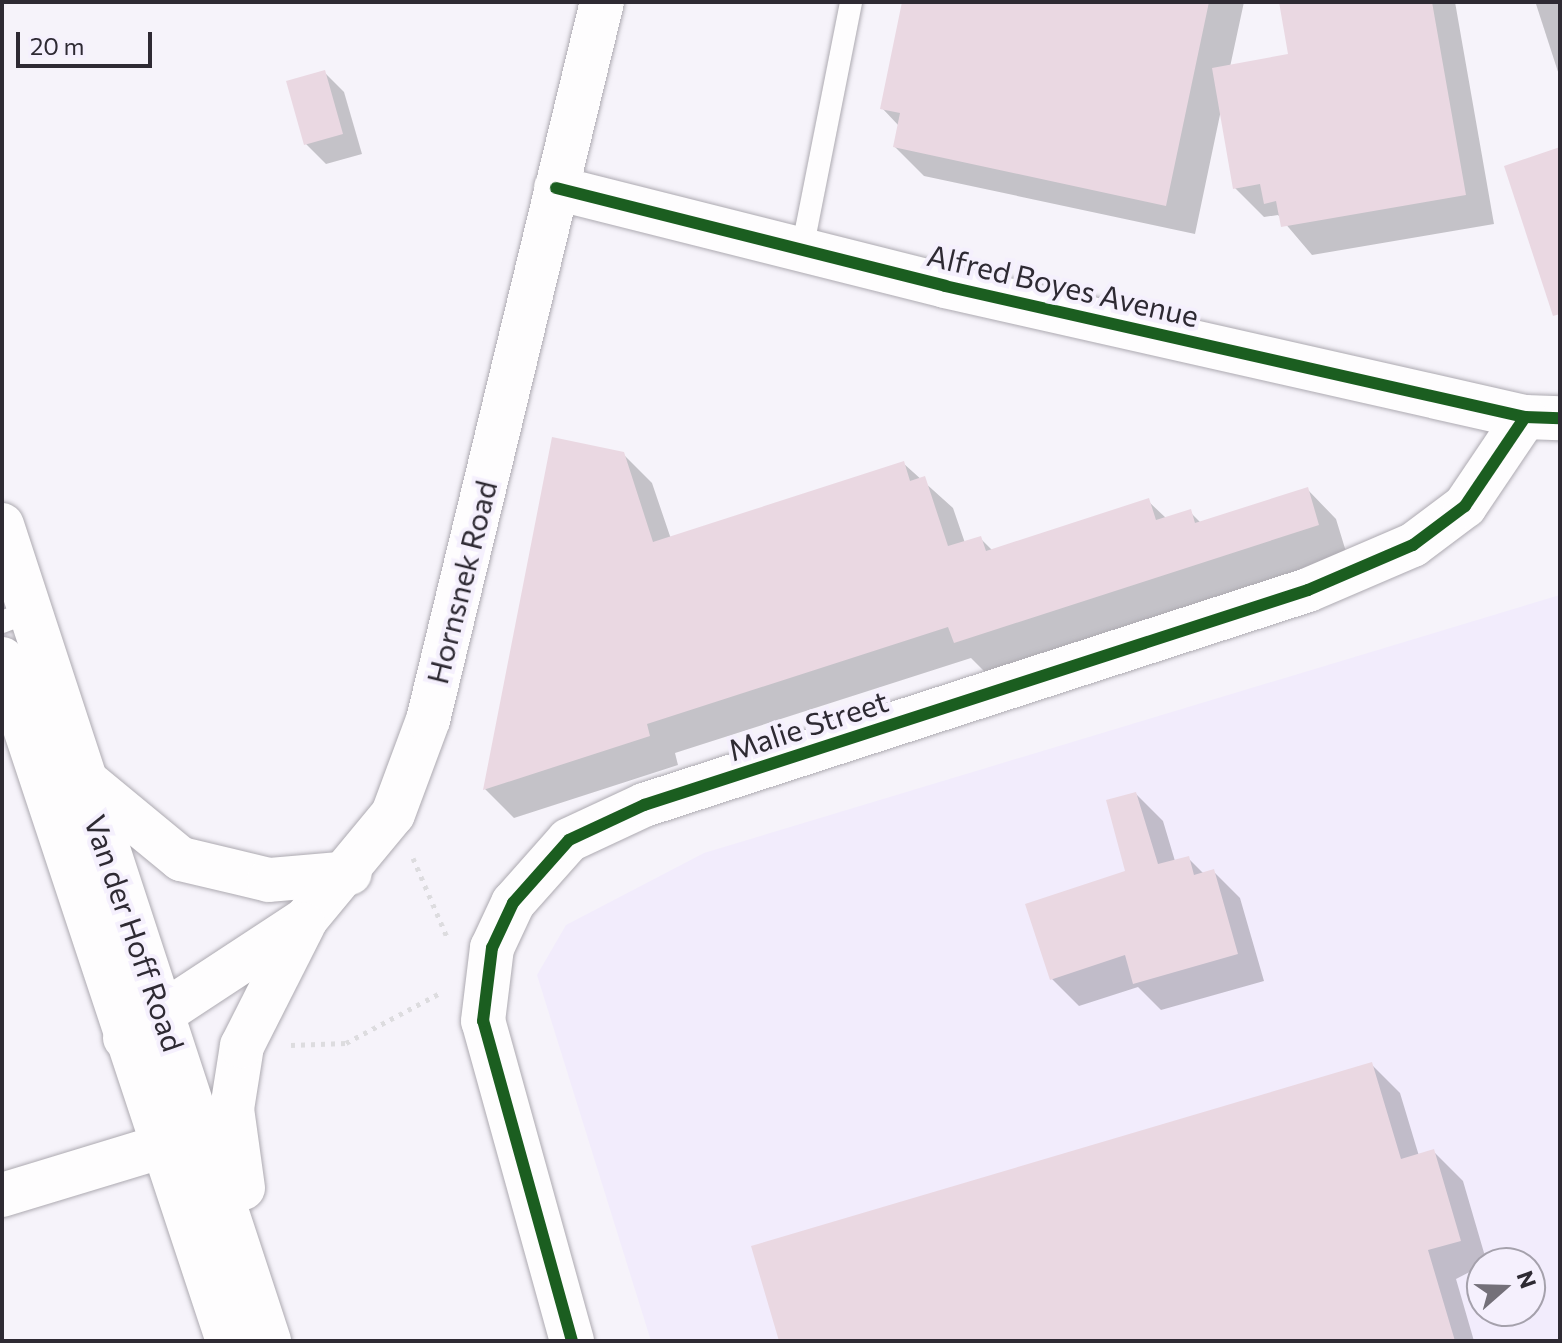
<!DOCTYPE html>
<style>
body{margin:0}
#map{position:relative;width:1562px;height:1343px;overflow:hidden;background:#f6f3fa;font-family:Commissioner,sans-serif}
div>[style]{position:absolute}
.built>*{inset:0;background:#f2ecfc}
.shadow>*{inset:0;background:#0003}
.building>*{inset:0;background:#ead8e2}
.path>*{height:5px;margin-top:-2.5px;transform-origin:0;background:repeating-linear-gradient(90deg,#dddcdf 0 4px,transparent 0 10px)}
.roads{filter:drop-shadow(0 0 2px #adaab1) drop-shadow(0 0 2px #adaab1)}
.lane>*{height:22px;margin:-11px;padding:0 11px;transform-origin:11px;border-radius:11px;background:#fefdfe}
.street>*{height:44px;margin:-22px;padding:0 22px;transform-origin:22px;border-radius:22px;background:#fefdfe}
.secondary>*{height:44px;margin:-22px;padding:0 22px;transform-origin:22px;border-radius:22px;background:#fefdfe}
.cycleway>*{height:12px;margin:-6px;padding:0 6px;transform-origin:6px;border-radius:6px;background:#1b5e20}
span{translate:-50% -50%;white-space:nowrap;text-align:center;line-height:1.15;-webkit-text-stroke:8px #f5f0fd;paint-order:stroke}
.street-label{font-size:30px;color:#2e2a33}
.frame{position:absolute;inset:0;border:4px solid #2e2a33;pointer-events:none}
.north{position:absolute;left:1466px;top:1247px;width:80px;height:80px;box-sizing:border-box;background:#f5f0fd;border:2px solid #a5a1ac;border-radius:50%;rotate:70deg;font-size:22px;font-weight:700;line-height:32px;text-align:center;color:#2e2a33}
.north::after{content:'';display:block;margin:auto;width:28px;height:36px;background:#747079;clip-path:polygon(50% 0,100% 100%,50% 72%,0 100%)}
.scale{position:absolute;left:16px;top:32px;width:136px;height:36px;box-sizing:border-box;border:4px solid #2e2a33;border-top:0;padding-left:10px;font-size:24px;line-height:28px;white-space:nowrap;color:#2e2a33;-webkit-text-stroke:6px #f5f0fd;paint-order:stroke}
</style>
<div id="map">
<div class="built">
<div style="clip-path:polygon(evenodd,1560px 595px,1560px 1341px,651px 1341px,537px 975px,566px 925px,704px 853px,1560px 595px,1482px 1263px,1530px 1263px,1530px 1311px,1482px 1311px,1482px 1263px)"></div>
</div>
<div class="shadow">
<div style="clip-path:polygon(904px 2px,1244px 2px,1230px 67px,1290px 55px,1281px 2px,1455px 2px,1494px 224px,1312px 255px,1278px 215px,1264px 217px,1235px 188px,1221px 110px,1195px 234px,924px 176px,895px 147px,899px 126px,882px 108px)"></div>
<div style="clip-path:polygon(1560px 2px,1560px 78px,1536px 4px)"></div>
<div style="clip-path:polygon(324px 72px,344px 92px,362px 154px,326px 164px,306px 144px)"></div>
<div style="clip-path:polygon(554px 440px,623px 454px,652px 483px,671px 539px,903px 463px,953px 508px,965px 543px,980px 538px,993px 551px,1148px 501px,1167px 519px,1190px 512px,1201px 523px,1307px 489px,1336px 519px,1347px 555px,985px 672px,971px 658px,675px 753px,678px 765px,514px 818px,485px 789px)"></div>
<div style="clip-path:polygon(1136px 794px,1163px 821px,1175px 861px,1188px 858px,1204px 874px,1213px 871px,1240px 898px,1264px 981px,1161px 1010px,1138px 987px,1079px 1006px,1052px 979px,1128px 872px)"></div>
<div style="clip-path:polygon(1371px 1064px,1400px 1093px,1419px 1156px,1433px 1151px,1463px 1181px,1487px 1263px,1456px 1279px,1474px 1341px,781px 1341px)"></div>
</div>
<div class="building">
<div style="clip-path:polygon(902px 2px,1209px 2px,1166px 206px,893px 147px,900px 113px,880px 109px)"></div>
<div style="clip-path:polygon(1279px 2px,1432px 2px,1466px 195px,1281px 227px,1276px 201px,1264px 204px,1260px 184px,1233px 189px,1212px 68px,1288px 54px)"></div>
<div style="clip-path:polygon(325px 70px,343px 134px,304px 145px,286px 81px)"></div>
<div style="clip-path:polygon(1560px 147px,1560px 314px,1553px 316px,1504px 166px)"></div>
<div style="clip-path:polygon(552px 437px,624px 452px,653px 542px,904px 461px,910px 481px,925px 476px,948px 546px,981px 536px,986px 551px,1149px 498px,1156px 520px,1191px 509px,1195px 523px,1308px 487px,1319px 525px,954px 643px,948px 627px,647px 724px,650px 736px,483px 790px)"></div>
<div style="clip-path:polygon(1136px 792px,1158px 864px,1189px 856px,1194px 875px,1214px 869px,1238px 954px,1133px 984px,1125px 955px,1050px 980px,1025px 904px,1125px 871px,1106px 800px)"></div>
<div style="clip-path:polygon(1372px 1062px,1401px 1159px,1434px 1149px,1461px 1241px,1428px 1250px,1455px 1341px,779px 1341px,751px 1246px)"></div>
</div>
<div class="path">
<div style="left:413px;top:858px;width:86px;rotate:66.7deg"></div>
<div style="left:291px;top:1045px;width:55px;rotate:-2.1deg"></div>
<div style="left:346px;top:1043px;width:106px;rotate:-28deg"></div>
</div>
<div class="roads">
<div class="lane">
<div style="left:802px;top:250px;width:253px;rotate:-78.8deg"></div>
<div style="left:2px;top:622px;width:30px;rotate:-21deg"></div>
</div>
<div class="street">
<div style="left:556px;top:188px;width:401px;rotate:14.1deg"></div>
<div style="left:945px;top:286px;width:595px;rotate:12.73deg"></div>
<div style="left:1525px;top:417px;width:35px;rotate:2deg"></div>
<div style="left:2px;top:1195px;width:168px;rotate:-16.9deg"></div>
<div style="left:572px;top:1341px;width:332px;rotate:-105.5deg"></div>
<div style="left:483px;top:1021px;width:74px;rotate:-83deg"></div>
<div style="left:492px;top:948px;width:50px;rotate:-65deg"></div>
<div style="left:513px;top:903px;width:84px;rotate:-48.4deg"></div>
<div style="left:569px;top:840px;width:83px;rotate:-25deg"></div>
<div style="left:644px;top:805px;width:698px;rotate:-17.94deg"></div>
<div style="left:1308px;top:590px;width:114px;rotate:-23.2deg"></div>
<div style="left:1413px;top:545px;width:65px;rotate:-36.9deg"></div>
<div style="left:1465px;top:506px;width:107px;rotate:-56deg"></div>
</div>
<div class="secondary">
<div style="left:2px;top:525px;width:859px;rotate:71.88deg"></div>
<div style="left:2px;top:659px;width:718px;rotate:71.67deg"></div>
<div style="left:85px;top:780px;width:124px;rotate:39.5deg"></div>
<div style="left:181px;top:859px;width:90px;rotate:13.4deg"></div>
<div style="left:269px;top:880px;width:81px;rotate:-4.9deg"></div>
<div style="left:125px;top:1038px;width:217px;rotate:-33.3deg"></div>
<div style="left:306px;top:919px;width:136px;rotate:-50.4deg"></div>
<div style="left:393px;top:814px;width:100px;rotate:-69.6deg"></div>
<div style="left:428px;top:720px;width:739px;rotate:-76.38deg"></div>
<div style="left:243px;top:1188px;width:80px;rotate:-97.9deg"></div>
<div style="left:232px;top:1109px;width:64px;rotate:-81deg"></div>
<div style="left:242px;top:1046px;width:136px;rotate:-63.2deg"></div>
</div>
</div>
<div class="cycleway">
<div style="left:556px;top:188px;width:401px;rotate:14.1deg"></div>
<div style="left:945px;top:286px;width:595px;rotate:12.73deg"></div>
<div style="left:1525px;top:417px;width:35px;rotate:2deg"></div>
<div style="left:572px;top:1341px;width:332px;rotate:-105.5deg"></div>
<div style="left:483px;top:1021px;width:74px;rotate:-83deg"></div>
<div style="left:492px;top:948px;width:50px;rotate:-65deg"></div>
<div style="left:513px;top:903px;width:84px;rotate:-48.4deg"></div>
<div style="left:569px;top:840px;width:83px;rotate:-25deg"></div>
<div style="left:644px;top:805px;width:698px;rotate:-17.94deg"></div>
<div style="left:1308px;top:590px;width:114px;rotate:-23.2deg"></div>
<div style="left:1413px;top:545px;width:65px;rotate:-36.9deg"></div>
<div style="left:1465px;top:506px;width:107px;rotate:-56deg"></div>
</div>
<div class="street-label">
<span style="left:1063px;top:285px;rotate:13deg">Alfred Boyes Avenue</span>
<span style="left:461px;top:582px;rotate:-76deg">Hornsnek Road</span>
<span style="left:808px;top:725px;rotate:-18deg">Malie Street</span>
<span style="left:135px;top:933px;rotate:71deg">Van der Hoff Road</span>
</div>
<div class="frame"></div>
<div class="north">N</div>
<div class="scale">20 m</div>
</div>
